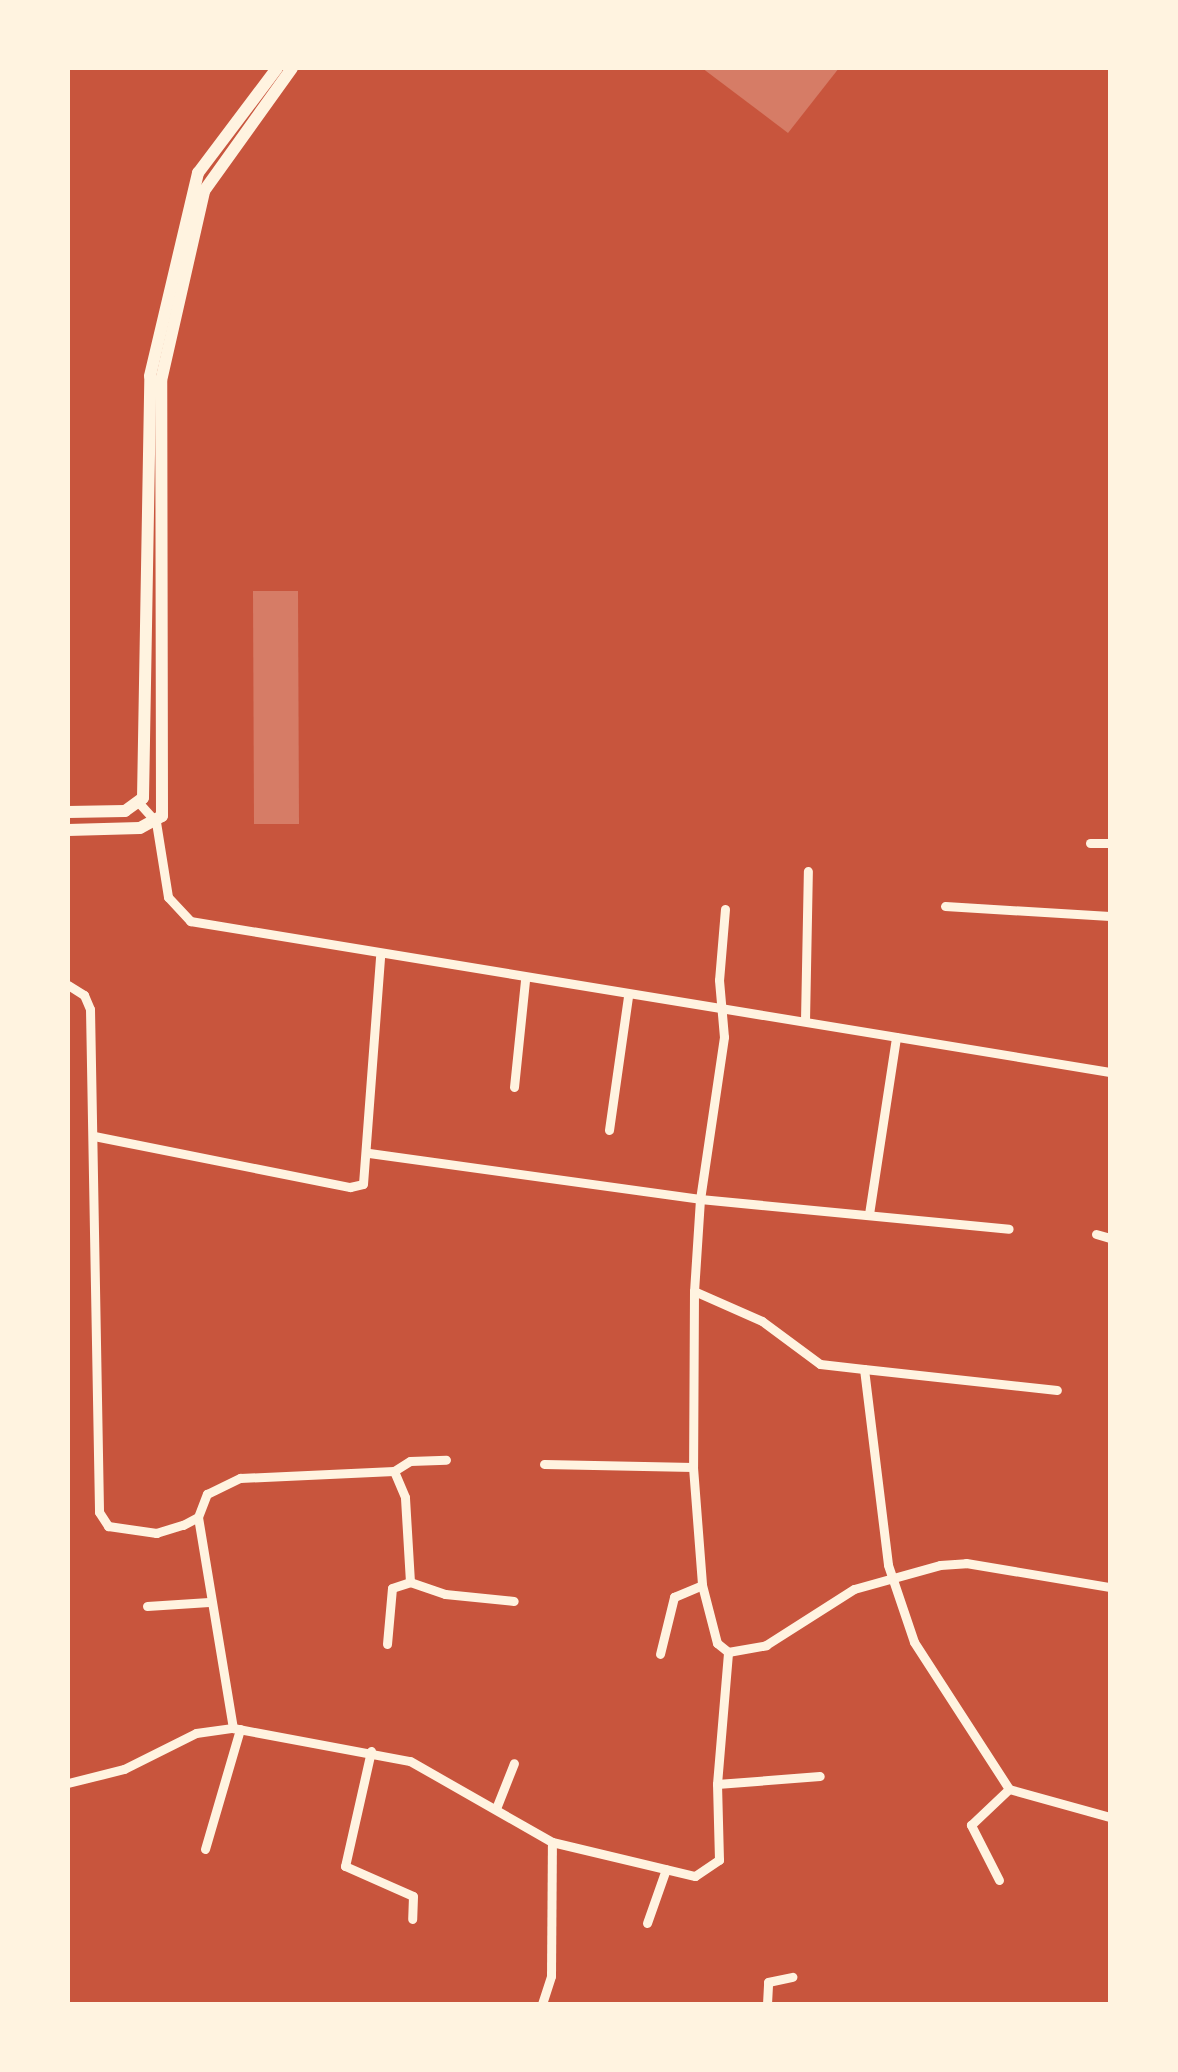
<!DOCTYPE html>
<style>
body{margin:0}
#map{position:relative;width:1178px;height:2072px;overflow:hidden;background:#c8553d;font-family:"PT Sans Narrow",sans-serif}
div>[style]{position:absolute}
.building>*{inset:0;background:#d67c66}
.minor>*{height:9px;margin:-4.5px;padding:0 4.5px;transform-origin:4.5px;border-radius:4.5px;background:#fff3e0}
.secondary>*{height:12px;margin:-6px;padding:0 6px;transform-origin:6px;border-radius:6px;background:#fff3e0}
span{translate:-50% -50%;white-space:nowrap;text-align:center;line-height:1.15;-webkit-text-stroke:8px #fff3e0;paint-order:stroke}
.frame{position:absolute;inset:0;border:70px solid #fff3e0;pointer-events:none}
</style>
<div id="map">
<div class="building">
<div style="clip-path:polygon(702px 68px,839px 68px,788px 133px)"></div>
<div style="clip-path:polygon(253px 591px,298px 591px,299px 824px,254px 824px)"></div>
</div>
<div class="minor">
<div style="left:139px;top:803px;width:25px;rotate:48deg"></div>
<div style="left:156px;top:822px;width:76px;rotate:80.9deg"></div>
<div style="left:168px;top:897px;width:33px;rotate:47deg"></div>
<div style="left:190px;top:921px;width:932px;rotate:9.32deg"></div>
<div style="left:1090px;top:843px;width:20px"></div>
<div style="left:945px;top:906px;width:165px;rotate:3.5deg"></div>
<div style="left:725px;top:909px;width:71px;rotate:94.8deg"></div>
<div style="left:719px;top:980px;width:57px;rotate:85deg"></div>
<div style="left:724px;top:1037px;width:164px;rotate:98.4deg"></div>
<div style="left:700px;top:1199px;width:92px;rotate:93.7deg"></div>
<div style="left:694px;top:1291px;width:74px;rotate:23.8deg"></div>
<div style="left:762px;top:1321px;width:72px;rotate:36.6deg"></div>
<div style="left:820px;top:1364px;width:44px;rotate:6.5deg"></div>
<div style="left:864px;top:1369px;width:197px;rotate:83deg"></div>
<div style="left:888px;top:1565px;width:81px;rotate:71.3deg"></div>
<div style="left:914px;top:1642px;width:175px;rotate:57.1deg"></div>
<div style="left:1009px;top:1789px;width:105px;rotate:15.5deg"></div>
<div style="left:68px;top:985px;width:19px;rotate:32deg"></div>
<div style="left:84px;top:995px;width:15px;rotate:67deg"></div>
<div style="left:90px;top:1009px;width:503px;rotate:88.97deg"></div>
<div style="left:99px;top:1512px;width:17px;rotate:57deg"></div>
<div style="left:108px;top:1526px;width:49px;rotate:8.3deg"></div>
<div style="left:156px;top:1533px;width:28px;rotate:-17deg"></div>
<div style="left:183px;top:1525px;width:17px;rotate:-28deg"></div>
<div style="left:198px;top:1517px;width:25px;rotate:-69deg"></div>
<div style="left:207px;top:1494px;width:37px;rotate:-26deg"></div>
<div style="left:240px;top:1478px;width:154px;rotate:-2.6deg"></div>
<div style="left:394px;top:1471px;width:19px;rotate:-32deg"></div>
<div style="left:410px;top:1461px;width:36px;rotate:-2deg"></div>
<div style="left:805px;top:1021px;width:150px;rotate:-88.9deg"></div>
<div style="left:514px;top:1087px;width:108px;rotate:-84.1deg"></div>
<div style="left:609px;top:1130px;width:134px;rotate:-81.9deg"></div>
<div style="left:94px;top:1136px;width:261px;rotate:11.3deg"></div>
<div style="left:350px;top:1187px;width:13px;rotate:-13deg"></div>
<div style="left:363px;top:1184px;width:228px;rotate:-85.7deg"></div>
<div style="left:369px;top:1153px;width:334px;rotate:7.9deg"></div>
<div style="left:700px;top:1199px;width:310px;rotate:5.5deg"></div>
<div style="left:869px;top:1214px;width:179px;rotate:-81.3deg"></div>
<div style="left:1096px;top:1234px;width:15px;rotate:16deg"></div>
<div style="left:694px;top:1291px;width:176px;rotate:90.3deg"></div>
<div style="left:693px;top:1467px;width:118px;rotate:85.6deg"></div>
<div style="left:702px;top:1585px;width:60px;rotate:75.5deg"></div>
<div style="left:717px;top:1643px;width:14px;rotate:39deg"></div>
<div style="left:864px;top:1369px;width:194px;rotate:6.2deg"></div>
<div style="left:544px;top:1464px;width:149px;rotate:1.2deg"></div>
<div style="left:198px;top:1517px;width:214px;rotate:80.6deg"></div>
<div style="left:410px;top:1582px;width:37px;rotate:19deg"></div>
<div style="left:445px;top:1594px;width:69px;rotate:5.8deg"></div>
<div style="left:147px;top:1606px;width:62px;rotate:-3.7deg"></div>
<div style="left:387px;top:1644px;width:56px;rotate:-84.9deg"></div>
<div style="left:392px;top:1588px;width:19px;rotate:-18deg"></div>
<div style="left:410px;top:1582px;width:85px;rotate:-93.4deg"></div>
<div style="left:405px;top:1497px;width:28px;rotate:-113deg"></div>
<div style="left:728px;top:1652px;width:39px;rotate:-10deg"></div>
<div style="left:766px;top:1645px;width:104px;rotate:-32.5deg"></div>
<div style="left:854px;top:1589px;width:89px;rotate:-15.6deg"></div>
<div style="left:940px;top:1565px;width:26px;rotate:-4deg"></div>
<div style="left:966px;top:1563px;width:146px;rotate:9.5deg"></div>
<div style="left:660px;top:1654px;width:59px;rotate:-76.2deg"></div>
<div style="left:674px;top:1597px;width:30px;rotate:-23deg"></div>
<div style="left:371px;top:1751px;width:118px;rotate:102.7deg"></div>
<div style="left:345px;top:1866px;width:74px;rotate:23.8deg"></div>
<div style="left:413px;top:1896px;width:23px;rotate:92deg"></div>
<div style="left:68px;top:1783px;width:58px;rotate:-14deg"></div>
<div style="left:124px;top:1769px;width:80px;rotate:-26.6deg"></div>
<div style="left:196px;top:1733px;width:37px;rotate:-8deg"></div>
<div style="left:233px;top:1728px;width:180px;rotate:10.6deg"></div>
<div style="left:410px;top:1761px;width:163px;rotate:29.7deg"></div>
<div style="left:552px;top:1842px;width:147px;rotate:13.4deg"></div>
<div style="left:695px;top:1876px;width:29px;rotate:-34deg"></div>
<div style="left:719px;top:1860px;width:76px;rotate:-91.5deg"></div>
<div style="left:717px;top:1784px;width:132px;rotate:-85.2deg"></div>
<div style="left:717px;top:1784px;width:103px;rotate:-4.4deg"></div>
<div style="left:497px;top:1806px;width:46px;rotate:-68.4deg"></div>
<div style="left:205px;top:1849px;width:125px;rotate:-73.7deg"></div>
<div style="left:999px;top:1880px;width:62px;rotate:-117deg"></div>
<div style="left:971px;top:1825px;width:52px;rotate:-43.5deg"></div>
<div style="left:647px;top:1923px;width:57px;rotate:-70.6deg"></div>
<div style="left:542px;top:2004px;width:29px;rotate:-72deg"></div>
<div style="left:551px;top:1976px;width:134px;rotate:-89.6deg"></div>
<div style="left:767px;top:2004px;width:22px;rotate:-87deg"></div>
<div style="left:768px;top:1982px;width:25px;rotate:-12deg"></div>
</div>
<div class="secondary">
<div style="left:68px;top:812px;width:57px;rotate:-1deg"></div>
<div style="left:125px;top:811px;width:22px;rotate:-36deg"></div>
<div style="left:143px;top:798px;width:422px;rotate:-89deg"></div>
<div style="left:150px;top:376px;width:209px;rotate:-76.7deg"></div>
<div style="left:198px;top:173px;width:131px;rotate:-53deg"></div>
<div style="left:68px;top:830px;width:72px;rotate:-1.6deg"></div>
<div style="left:140px;top:828px;width:25px;rotate:-29deg"></div>
<div style="left:162px;top:816px;width:435px;rotate:-90.1deg"></div>
<div style="left:161px;top:381px;width:195px;rotate:-77.2deg"></div>
<div style="left:204px;top:191px;width:151px;rotate:-54.4deg"></div>
</div>
<div class="frame"></div>
</div>
